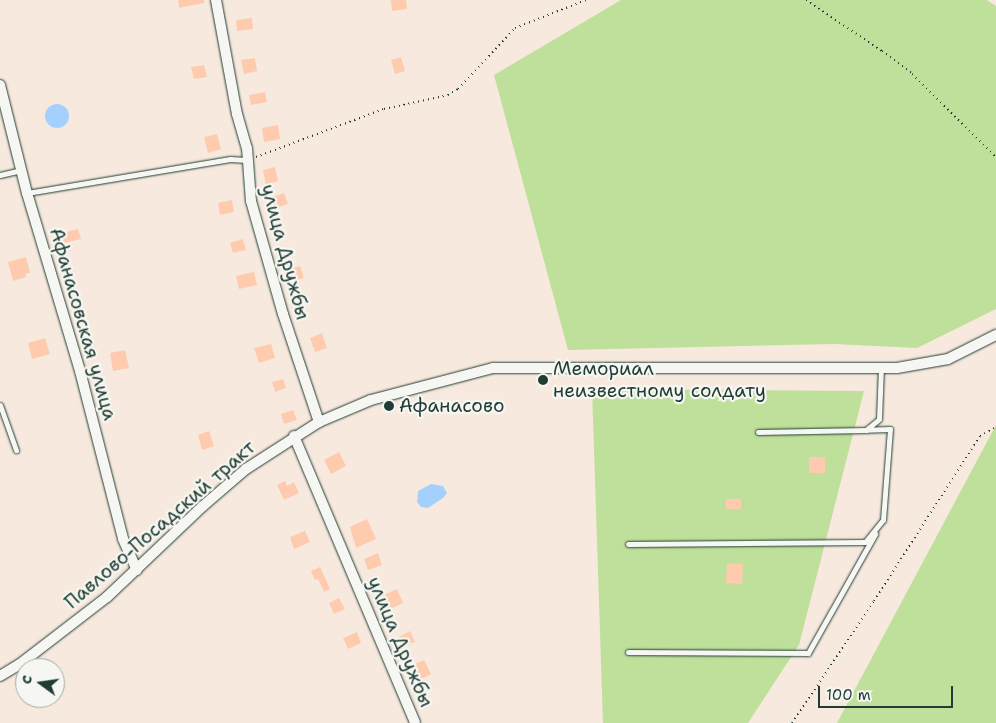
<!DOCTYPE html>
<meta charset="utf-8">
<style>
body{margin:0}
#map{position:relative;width:996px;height:723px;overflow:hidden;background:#f8e9de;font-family:"Shantell Sans",sans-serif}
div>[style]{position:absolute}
.green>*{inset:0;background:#bee09a}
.water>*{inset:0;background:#a4d0fe}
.round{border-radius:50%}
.building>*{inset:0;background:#fecbae}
.path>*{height:2px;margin-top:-1px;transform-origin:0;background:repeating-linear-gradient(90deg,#1f3d34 0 1px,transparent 0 5px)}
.roads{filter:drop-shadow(0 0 1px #1f3d34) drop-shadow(0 0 1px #1f3d34)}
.service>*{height:5px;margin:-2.5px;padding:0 2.5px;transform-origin:2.5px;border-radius:2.5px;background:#f6f6f2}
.minor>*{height:10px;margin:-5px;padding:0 5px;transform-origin:5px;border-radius:5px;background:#f6f6f2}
.dots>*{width:14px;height:14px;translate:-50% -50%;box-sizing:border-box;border:2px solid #f6f6f2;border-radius:50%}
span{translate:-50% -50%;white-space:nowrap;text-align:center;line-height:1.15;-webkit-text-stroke:4.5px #f6f6f2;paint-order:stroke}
.street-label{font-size:19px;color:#1f3d34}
.poi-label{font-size:19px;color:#1f3d34}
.left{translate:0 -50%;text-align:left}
.north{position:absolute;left:15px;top:658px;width:50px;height:50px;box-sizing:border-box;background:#f6f6f2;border:1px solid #a0aca6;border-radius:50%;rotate:284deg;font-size:14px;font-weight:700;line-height:20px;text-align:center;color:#1f3d34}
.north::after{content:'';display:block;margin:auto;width:18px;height:22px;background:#1f3d34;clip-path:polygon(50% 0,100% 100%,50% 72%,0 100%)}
.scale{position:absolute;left:818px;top:686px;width:135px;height:22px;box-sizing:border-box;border:2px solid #1f3d34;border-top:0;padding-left:6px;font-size:15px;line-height:18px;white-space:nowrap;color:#1f3d34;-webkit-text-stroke:4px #f6f6f2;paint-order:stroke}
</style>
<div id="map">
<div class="green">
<div style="clip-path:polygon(621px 0,987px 0,996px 6px,996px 309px,917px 348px,834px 344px,568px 350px,494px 75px)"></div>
<div style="clip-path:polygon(592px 389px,864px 391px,799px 645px,748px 723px,603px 723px)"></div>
<div style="clip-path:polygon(996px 425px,996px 723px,837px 723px)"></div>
</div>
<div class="water">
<div class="round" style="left:45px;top:104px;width:24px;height:24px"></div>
<div style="clip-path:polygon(431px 484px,443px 486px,447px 493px,443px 498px,428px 508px,421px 507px,417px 502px,418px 491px)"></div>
</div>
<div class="building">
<div style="clip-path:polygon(178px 0,204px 0,204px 3px,179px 8px)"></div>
<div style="clip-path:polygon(391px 0,406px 0,407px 9px,392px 11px)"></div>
<div style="clip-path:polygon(252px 18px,253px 29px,237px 31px,236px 20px)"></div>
<div style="clip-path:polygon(401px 57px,405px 71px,395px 74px,391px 60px)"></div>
<div style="clip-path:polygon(255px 58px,257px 71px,244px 74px,241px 60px)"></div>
<div style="clip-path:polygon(204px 65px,207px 77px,194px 79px,191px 67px)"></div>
<div style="clip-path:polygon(265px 92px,267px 102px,251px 105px,249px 95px)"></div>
<div style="clip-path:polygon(278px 125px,280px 139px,264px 142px,262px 128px)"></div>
<div style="clip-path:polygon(217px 134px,221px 149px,208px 153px,204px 137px)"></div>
<div style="clip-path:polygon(275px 167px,278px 181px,266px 185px,263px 170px)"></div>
<div style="clip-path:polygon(284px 193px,288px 204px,272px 209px,269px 198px)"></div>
<div style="clip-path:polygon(232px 200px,234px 212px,220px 215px,218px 203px)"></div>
<div style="clip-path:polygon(78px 229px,81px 239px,64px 243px,61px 233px)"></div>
<div style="clip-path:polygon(243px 239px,246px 250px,233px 253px,230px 243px)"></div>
<div style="clip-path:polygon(26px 257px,30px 273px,25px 274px,26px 277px,13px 281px,8px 262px)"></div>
<div style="clip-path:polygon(300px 266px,304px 278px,288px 283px,284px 271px)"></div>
<div style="clip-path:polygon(254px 272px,257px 285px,239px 289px,236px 276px)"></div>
<div style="clip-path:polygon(322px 333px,327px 348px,315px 352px,310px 338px)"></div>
<div style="clip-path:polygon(45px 338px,50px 354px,32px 359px,28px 343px)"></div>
<div style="clip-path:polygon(271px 344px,275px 358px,259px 363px,254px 348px)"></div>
<div style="clip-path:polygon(125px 350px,129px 368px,113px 371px,110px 353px)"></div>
<div style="clip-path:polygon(283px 379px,286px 388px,275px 392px,272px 382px)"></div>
<div style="clip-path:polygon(293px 410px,297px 420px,284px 424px,281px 414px)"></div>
<div style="clip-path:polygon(209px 431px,214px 446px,202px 450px,198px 435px)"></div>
<div style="clip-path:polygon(339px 452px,346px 466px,331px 474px,324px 460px)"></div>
<div style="clip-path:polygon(809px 457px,825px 457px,825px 473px,809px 473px)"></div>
<div style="clip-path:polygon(285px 481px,287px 486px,294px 482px,299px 493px,284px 500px,277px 485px)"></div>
<div style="clip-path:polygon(726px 499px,741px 499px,741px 509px,726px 509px)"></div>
<div style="clip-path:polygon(367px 519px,376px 539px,356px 548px,350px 527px)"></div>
<div style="clip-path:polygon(305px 531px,310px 542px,294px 549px,290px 537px)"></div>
<div style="clip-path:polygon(378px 553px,382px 565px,368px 570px,364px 559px)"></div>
<div style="clip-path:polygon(727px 563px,743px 564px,742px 584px,726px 583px)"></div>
<div style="clip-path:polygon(320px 567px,330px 589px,324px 592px,318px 579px,315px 580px,311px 571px)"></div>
<div style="clip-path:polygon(397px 589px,403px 603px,388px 610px,382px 596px)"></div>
<div style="clip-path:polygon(339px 598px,345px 609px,334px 614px,329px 603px)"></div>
<div style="clip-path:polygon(410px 631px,415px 642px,404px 647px,399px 637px)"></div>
<div style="clip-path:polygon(357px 632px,361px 643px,348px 649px,343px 638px)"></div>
<div style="clip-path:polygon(424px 660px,431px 674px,417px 681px,411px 670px,416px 667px,415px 664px)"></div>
</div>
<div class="path">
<div style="left:806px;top:0;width:92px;rotate:33.9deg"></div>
<div style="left:882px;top:51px;width:38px;rotate:37deg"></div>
<div style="left:912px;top:74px;width:118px;rotate:44.7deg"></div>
<div style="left:256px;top:157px;width:137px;rotate:-20.6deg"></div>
<div style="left:384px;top:109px;width:66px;rotate:-12.3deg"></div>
<div style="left:448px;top:95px;width:12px;rotate:-31deg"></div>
<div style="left:458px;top:89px;width:83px;rotate:-46.9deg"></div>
<div style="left:515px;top:28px;width:76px;rotate:-21.5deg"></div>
<div style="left:792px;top:723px;width:147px;rotate:-56.1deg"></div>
<div style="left:874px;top:601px;width:196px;rotate:-57.3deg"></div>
<div style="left:980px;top:436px;width:18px;rotate:-29deg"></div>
</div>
<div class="roads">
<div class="service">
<div style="left:0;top:175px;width:22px;rotate:-13deg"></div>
<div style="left:27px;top:193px;width:206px;rotate:-9.5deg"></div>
<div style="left:230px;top:159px;width:17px;rotate:3deg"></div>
<div style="left:0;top:405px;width:48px;rotate:70.4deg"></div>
<div style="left:758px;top:432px;width:108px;rotate:-1.1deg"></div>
<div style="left:866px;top:430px;width:17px;rotate:-40deg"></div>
<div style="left:879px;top:419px;width:51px;rotate:-87.8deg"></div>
<div style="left:628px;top:544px;width:237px;rotate:-0.5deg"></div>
<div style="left:865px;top:542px;width:28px;rotate:-51deg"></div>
<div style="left:883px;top:520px;width:91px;rotate:-85.6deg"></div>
<div style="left:890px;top:429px;width:24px;rotate:178deg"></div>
<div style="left:628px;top:652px;width:180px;rotate:0.3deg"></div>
<div style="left:808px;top:653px;width:137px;rotate:-60.6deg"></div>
</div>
<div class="minor">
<div style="left:216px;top:0;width:116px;rotate:79.6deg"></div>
<div style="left:237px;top:114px;width:35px;rotate:74deg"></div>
<div style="left:247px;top:148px;width:53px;rotate:85.7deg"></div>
<div style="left:251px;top:201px;width:117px;rotate:74.2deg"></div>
<div style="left:283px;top:314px;width:114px;rotate:71.6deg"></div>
<div style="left:0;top:85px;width:111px;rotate:76deg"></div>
<div style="left:27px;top:193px;width:186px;rotate:73.4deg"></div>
<div style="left:80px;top:371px;width:173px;rotate:75.6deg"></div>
<div style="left:123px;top:539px;width:34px;rotate:66deg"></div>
<div style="left:294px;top:436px;width:311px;rotate:67.1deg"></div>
<div style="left:0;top:676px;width:23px;rotate:-31deg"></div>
<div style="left:20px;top:664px;width:110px;rotate:-37.6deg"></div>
<div style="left:107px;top:597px;width:132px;rotate:-43.5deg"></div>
<div style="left:203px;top:506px;width:57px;rotate:-40.7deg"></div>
<div style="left:246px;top:469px;width:87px;rotate:-32.8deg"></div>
<div style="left:319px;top:422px;width:56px;rotate:-22.9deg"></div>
<div style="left:371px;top:400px;width:126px;rotate:-14.7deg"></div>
<div style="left:493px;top:368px;width:404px"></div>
<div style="left:897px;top:368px;width:52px;rotate:-10deg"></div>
<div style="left:948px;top:359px;width:54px;rotate:-26.6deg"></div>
</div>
</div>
<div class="dots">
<div style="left:543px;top:380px;background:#1f3d34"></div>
<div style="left:389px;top:406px;background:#1f3d34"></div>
</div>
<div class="street-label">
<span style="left:285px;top:252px;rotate:75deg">улица Дружбы</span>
<span style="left:83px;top:324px;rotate:74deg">Афанасовская улица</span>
<span style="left:160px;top:525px;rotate:-41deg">Павлово-Посадский тракт</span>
<span style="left:400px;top:642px;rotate:67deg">улица Дружбы</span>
</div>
<div class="poi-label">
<span class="left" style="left:553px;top:380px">Мемориал<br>неизвестному солдату</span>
<span class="left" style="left:399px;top:406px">Афанасово</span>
</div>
<div class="north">С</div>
<div class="scale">100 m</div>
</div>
